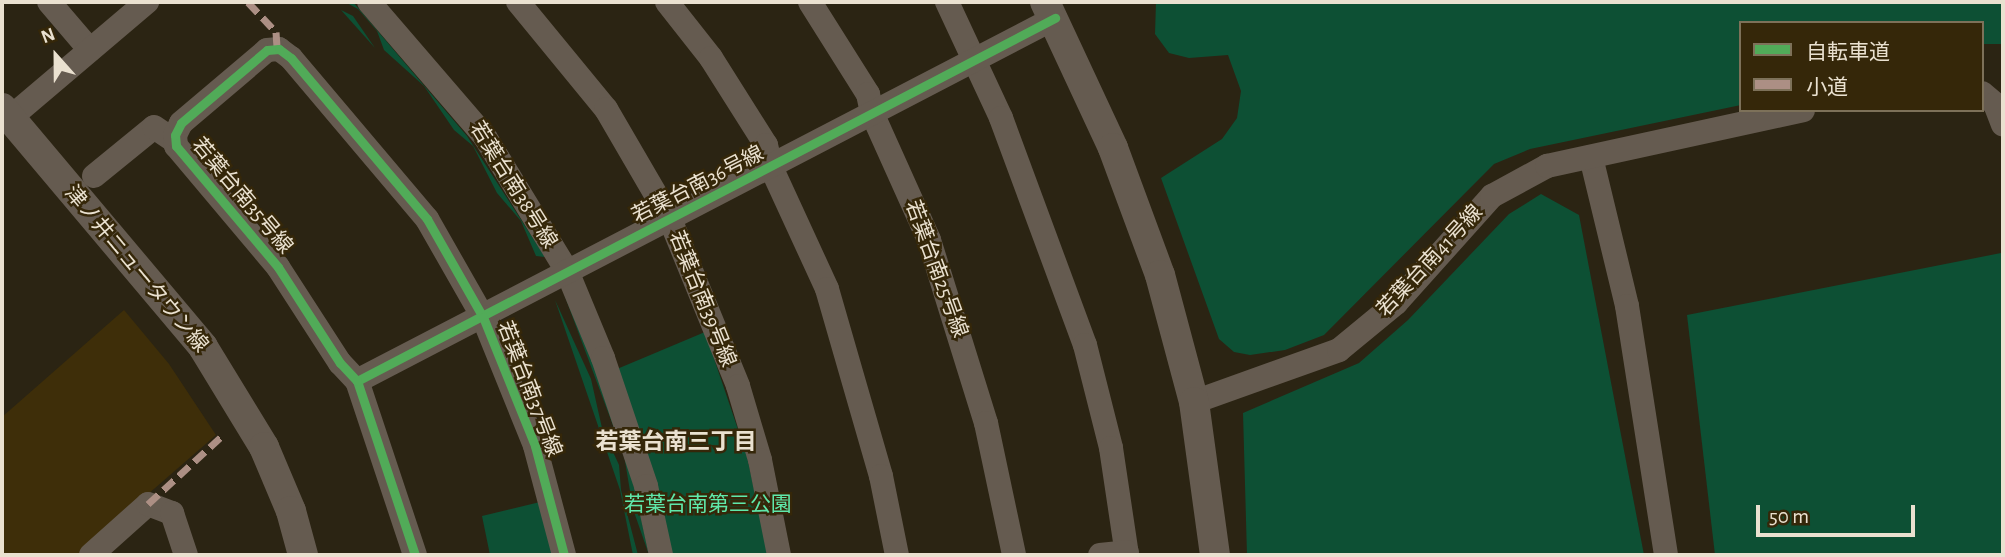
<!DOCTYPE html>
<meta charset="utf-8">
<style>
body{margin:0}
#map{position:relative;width:2005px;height:557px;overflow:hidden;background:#2b2413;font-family:"Alegreya Sans","Noto Sans JP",sans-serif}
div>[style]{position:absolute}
.built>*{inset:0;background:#3e2e09}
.green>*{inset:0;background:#0d5034}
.minor>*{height:24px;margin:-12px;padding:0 12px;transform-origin:12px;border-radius:12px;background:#655b50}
.tertiary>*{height:30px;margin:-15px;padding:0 15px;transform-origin:15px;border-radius:15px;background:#655b50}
.quiet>*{height:7px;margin-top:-3.5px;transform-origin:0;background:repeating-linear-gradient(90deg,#ac8f84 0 14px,transparent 0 21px)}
.cycleway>*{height:9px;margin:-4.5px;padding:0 4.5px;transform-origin:4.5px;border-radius:4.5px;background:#51ab58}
span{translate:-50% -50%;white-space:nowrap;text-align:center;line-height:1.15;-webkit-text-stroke:5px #352709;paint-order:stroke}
.street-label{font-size:21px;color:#eae1d0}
.park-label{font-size:21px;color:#5fe8aa}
.neighbourhood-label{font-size:23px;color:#eae1d0;font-weight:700}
.frame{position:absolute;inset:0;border:4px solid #eae1d0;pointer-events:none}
.legend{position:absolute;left:1739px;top:21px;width:245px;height:91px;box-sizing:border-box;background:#352709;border:2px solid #7d7159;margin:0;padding:9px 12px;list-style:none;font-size:21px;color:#eae1d0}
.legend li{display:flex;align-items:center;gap:14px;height:35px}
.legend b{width:35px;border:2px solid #7d7159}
.north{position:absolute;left:21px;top:21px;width:70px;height:70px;-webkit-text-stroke:5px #352709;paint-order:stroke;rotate:339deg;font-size:19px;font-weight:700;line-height:28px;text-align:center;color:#eae1d0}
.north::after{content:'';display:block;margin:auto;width:24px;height:32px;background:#eae1d0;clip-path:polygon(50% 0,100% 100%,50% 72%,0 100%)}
.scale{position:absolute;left:1756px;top:505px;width:159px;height:32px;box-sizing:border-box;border:4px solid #eae1d0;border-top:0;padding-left:9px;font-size:21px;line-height:24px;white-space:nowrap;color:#eae1d0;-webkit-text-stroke:5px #352709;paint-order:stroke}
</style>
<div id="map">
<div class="built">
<div style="clip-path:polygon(124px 310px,169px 364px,216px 435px,78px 555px,2px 555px,2px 417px)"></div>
</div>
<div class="green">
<div style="clip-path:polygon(345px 2px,353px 2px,467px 136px,545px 257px,536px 256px,521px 221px,497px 193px,473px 146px,454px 130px,424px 86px,384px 50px,377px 31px,358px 9px)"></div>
<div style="clip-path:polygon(1156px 2px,2003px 2px,2003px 44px,1982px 44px,1982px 23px,1741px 23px,1741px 105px,1530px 149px,1494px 164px,1324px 335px,1285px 350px,1250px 355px,1234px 352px,1219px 339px,1161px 178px,1222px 139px,1237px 118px,1241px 91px,1228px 55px,1189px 58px,1169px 53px,1155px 34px)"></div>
<div style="clip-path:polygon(341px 10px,353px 16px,375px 48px)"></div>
<div style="clip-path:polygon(1541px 194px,1579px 215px,1644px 555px,1247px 555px,1243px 413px,1359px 363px,1408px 320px,1509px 214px)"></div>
<div style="clip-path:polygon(2001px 253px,2003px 555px,1715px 555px,1687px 315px)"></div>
<div style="clip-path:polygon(564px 294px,601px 379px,615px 420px,636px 494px,649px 555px,633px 509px,624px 455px)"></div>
<div style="clip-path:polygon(555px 300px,591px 379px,602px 428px,619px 465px,621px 490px,638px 555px,633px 555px,620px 490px)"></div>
<div style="clip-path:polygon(705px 332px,747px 456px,768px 555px,668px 555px,617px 369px)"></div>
<div style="clip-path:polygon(540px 502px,552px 555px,490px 555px,482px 516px)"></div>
</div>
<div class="minor">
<div style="left:49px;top:2px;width:63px;rotate:49.5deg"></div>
<div style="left:369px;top:2px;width:178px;rotate:49.3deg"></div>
<div style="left:485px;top:137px;width:157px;rotate:58.5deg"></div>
<div style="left:567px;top:271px;width:94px;rotate:67.5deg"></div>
<div style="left:603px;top:358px;width:135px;rotate:71.4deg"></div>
<div style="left:646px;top:486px;width:71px;rotate:77.7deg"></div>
<div style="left:518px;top:2px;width:139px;rotate:50.6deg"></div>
<div style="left:606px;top:109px;width:127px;rotate:59.8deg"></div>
<div style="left:670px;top:219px;width:180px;rotate:67.8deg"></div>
<div style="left:738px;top:386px;width:77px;rotate:73.4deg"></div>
<div style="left:760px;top:460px;width:97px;rotate:78.7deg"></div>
<div style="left:667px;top:2px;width:71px;rotate:51.8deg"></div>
<div style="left:711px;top:58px;width:103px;rotate:57.7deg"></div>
<div style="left:766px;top:145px;width:23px;rotate:77deg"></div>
<div style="left:771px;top:167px;width:134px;rotate:65.3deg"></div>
<div style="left:827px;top:289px;width:195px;rotate:73.9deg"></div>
<div style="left:881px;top:476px;width:81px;rotate:78.6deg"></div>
<div style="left:810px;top:2px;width:109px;rotate:57.8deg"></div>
<div style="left:868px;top:94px;width:19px;rotate:78deg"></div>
<div style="left:872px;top:113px;width:139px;rotate:65.8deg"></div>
<div style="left:929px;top:240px;width:192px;rotate:72.7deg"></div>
<div style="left:986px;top:423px;width:135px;rotate:78deg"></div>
<div style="left:947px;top:2px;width:128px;rotate:65deg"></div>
<div style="left:1001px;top:118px;width:242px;rotate:69.7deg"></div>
<div style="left:1085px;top:345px;width:106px;rotate:75.8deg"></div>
<div style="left:1111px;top:448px;width:108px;rotate:81.5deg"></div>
<div style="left:1982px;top:93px;width:17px;rotate:40deg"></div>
<div style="left:1995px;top:104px;width:22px;rotate:69deg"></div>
<div style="left:10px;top:118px;width:180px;rotate:-40.3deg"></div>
<div style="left:1591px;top:157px;width:153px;rotate:76.4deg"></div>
<div style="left:1627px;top:306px;width:252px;rotate:81.1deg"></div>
<div style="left:94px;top:176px;width:77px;rotate:-39.2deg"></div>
<div style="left:154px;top:127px;width:25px;rotate:34deg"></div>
<div style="left:357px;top:381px;width:787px;rotate:-27.48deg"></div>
<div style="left:1194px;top:402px;width:154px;rotate:-19.7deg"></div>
<div style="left:1339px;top:350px;width:74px;rotate:-39.5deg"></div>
<div style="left:1396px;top:303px;width:144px;rotate:-48.1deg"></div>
<div style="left:1492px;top:196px;width:63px;rotate:-28.6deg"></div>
<div style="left:1547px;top:166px;width:262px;rotate:-12.3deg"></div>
<div style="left:91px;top:555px;width:76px;rotate:-41.8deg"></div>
<div style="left:148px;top:504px;width:26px;rotate:21deg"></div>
<div style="left:172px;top:513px;width:44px;rotate:71.6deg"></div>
<div style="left:415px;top:555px;width:183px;rotate:-108.4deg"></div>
<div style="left:357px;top:381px;width:25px;rotate:-133deg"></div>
<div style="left:340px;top:363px;width:114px;rotate:-122.9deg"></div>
<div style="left:278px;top:267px;width:158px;rotate:-130.1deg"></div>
<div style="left:176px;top:146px;width:11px;rotate:-95deg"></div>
<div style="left:175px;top:135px;width:13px;rotate:-63deg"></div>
<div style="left:181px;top:123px;width:113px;rotate:-40.3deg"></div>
<div style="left:267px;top:50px;width:12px;rotate:-5deg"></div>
<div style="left:279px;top:49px;width:15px;rotate:37deg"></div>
<div style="left:291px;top:58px;width:211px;rotate:49.8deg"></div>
<div style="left:427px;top:219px;width:113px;rotate:60.3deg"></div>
<div style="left:483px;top:317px;width:139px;rotate:68deg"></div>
<div style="left:535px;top:446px;width:113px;rotate:75.1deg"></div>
<div style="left:1100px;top:555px;width:27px;rotate:-6deg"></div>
</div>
<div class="tertiary">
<div style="left:1045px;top:2px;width:161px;rotate:65deg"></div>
<div style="left:1113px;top:148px;width:135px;rotate:69.7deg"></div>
<div style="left:1160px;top:275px;width:131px;rotate:75deg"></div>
<div style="left:1194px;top:402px;width:154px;rotate:82.2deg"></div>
<div style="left:2px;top:108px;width:312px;rotate:49.9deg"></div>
<div style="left:203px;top:347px;width:117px;rotate:58.6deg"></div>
<div style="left:264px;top:447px;width:69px;rotate:67.1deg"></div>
<div style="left:291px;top:511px;width:46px;rotate:74.7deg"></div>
</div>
<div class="quiet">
<div style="left:248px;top:2px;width:41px;rotate:47deg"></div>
<div style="left:276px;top:32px;width:16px;rotate:86deg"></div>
<div style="left:148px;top:504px;width:103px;rotate:-42.6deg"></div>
</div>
<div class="cycleway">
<div style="left:357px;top:381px;width:787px;rotate:-27.48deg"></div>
<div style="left:415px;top:555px;width:183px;rotate:-108.4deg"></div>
<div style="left:357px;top:381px;width:25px;rotate:-133deg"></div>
<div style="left:340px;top:363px;width:114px;rotate:-122.9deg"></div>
<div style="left:278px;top:267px;width:158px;rotate:-130.1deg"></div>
<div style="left:176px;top:146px;width:11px;rotate:-95deg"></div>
<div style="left:175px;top:135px;width:13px;rotate:-63deg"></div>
<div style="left:181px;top:123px;width:113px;rotate:-40.3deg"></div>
<div style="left:267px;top:50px;width:12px;rotate:-5deg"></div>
<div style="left:279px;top:49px;width:15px;rotate:37deg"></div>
<div style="left:291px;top:58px;width:211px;rotate:49.8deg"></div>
<div style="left:427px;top:219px;width:113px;rotate:60.3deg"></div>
<div style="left:483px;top:317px;width:139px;rotate:68deg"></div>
<div style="left:535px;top:446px;width:113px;rotate:75.1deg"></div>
</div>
<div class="street-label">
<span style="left:513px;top:185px;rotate:58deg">若葉台南38号線</span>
<span style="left:698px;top:185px;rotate:-27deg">若葉台南36号線</span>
<span style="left:242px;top:196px;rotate:50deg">若葉台南35号線</span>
<span style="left:1430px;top:261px;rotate:-47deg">若葉台南41号線</span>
<span style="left:136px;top:269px;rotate:50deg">津ノ井ニュータウン線</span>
<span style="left:936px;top:269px;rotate:70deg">若葉台南25号線</span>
<span style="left:702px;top:299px;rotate:68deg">若葉台南39号線</span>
<span style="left:529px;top:389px;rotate:69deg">若葉台南37号線</span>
</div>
<div class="park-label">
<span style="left:708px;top:505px">若葉台南第三公園</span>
</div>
<div class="neighbourhood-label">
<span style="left:676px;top:443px">若葉台南三丁目</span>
</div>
<div class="frame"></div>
<ul class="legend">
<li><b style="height:9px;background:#51ab58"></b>自転車道</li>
<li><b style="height:9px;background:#ac8f84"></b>小道</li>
</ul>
<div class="north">N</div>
<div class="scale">50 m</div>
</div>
